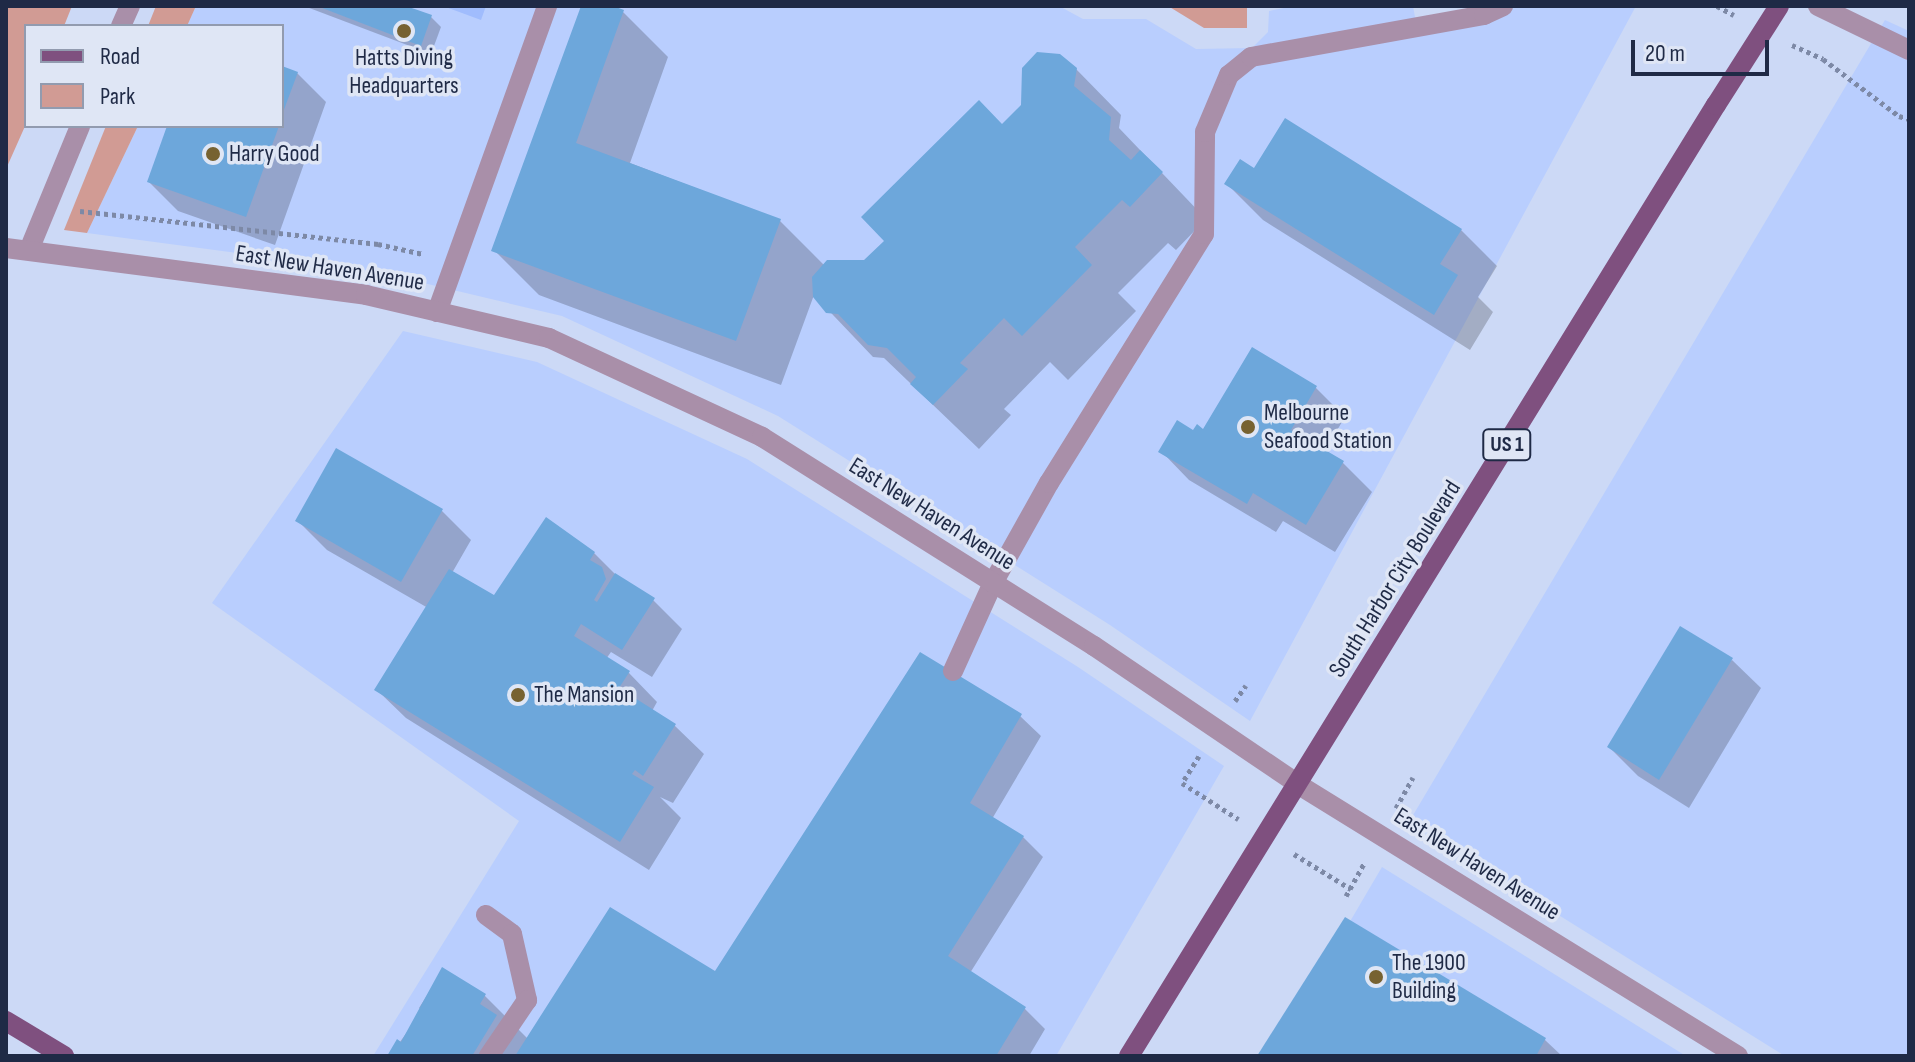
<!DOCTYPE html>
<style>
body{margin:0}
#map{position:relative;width:1915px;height:1062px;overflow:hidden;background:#ccd9f6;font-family:"Sofia Sans Condensed",sans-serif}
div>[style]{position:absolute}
.built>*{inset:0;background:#b9cefe}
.green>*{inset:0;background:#d19b94}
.water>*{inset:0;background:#a0bcfd}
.shadow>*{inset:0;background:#0003}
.building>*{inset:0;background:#6da7db}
.path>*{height:5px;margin-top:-2.5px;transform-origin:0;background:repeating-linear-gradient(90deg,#7d89a6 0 4px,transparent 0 8px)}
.service>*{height:20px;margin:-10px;padding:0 10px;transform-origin:10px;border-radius:10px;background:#a98fa9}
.minor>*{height:20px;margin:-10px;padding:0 10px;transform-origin:10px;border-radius:10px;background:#a98fa9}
.tertiary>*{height:20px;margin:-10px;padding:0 10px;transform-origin:10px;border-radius:10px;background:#a98fa9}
.primary>*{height:20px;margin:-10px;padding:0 10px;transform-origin:10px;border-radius:10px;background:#7f507f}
.primary-bridge>*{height:20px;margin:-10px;padding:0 10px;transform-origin:10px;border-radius:10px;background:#7f507f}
.dots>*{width:22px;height:22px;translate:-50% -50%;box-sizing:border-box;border:4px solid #dfe6f5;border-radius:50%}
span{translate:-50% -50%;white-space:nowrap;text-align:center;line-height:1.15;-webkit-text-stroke:7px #dfe6f5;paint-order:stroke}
.shield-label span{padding:2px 6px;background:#dfe6f5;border:2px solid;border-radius:6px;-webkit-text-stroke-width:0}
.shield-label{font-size:22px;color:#1f2a46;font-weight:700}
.poi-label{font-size:24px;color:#1f2a46}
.left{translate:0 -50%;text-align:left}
.street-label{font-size:24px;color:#1f2a46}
.frame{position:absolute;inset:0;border:8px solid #1f2a46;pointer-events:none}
.legend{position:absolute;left:24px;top:24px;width:260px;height:104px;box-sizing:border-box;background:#dfe6f5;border:2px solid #929baf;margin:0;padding:10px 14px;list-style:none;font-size:24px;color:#1f2a46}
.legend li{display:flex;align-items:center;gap:16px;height:40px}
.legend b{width:40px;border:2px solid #929baf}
.scale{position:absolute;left:1631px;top:40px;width:138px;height:36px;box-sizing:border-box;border:4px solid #1f2a46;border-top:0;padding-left:10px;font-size:24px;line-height:28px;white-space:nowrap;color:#1f2a46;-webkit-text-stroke:6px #dfe6f5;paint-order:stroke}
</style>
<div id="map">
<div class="built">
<div style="clip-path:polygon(196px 6px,1059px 6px,1083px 19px,1146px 19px,1196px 49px,1252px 48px,1268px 32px,1269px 11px,1294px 6px,1413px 6px,1415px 17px,1424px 25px,1498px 6px,1636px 6px,1250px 721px,1110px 625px,778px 416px,562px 316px,373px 271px,87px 233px,138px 126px,282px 126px,282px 26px,187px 26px)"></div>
<div style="clip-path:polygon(1885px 20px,1909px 31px,1909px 1056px,1785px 1056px,1409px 822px)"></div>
<div style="clip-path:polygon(403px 331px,537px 362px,747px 459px,1078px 667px,1224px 766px,1056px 1056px,373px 1056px,519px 821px,212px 603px)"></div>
<div style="clip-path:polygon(1382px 867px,1686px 1056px,1271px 1056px)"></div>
</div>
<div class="green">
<div style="clip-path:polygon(6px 6px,72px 6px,64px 26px,26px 26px,26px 124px,6px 169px)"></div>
<div style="clip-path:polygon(156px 6px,196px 6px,187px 26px,148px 26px)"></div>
<div style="clip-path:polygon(1168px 6px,1247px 6px,1247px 28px,1204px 28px)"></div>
<div style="clip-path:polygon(106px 126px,138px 126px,87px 233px,64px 230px)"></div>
</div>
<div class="water">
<div style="clip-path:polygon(443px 6px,486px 6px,481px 20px)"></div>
</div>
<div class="shadow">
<div style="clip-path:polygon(304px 6px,400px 6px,431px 17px,441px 27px,431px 54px)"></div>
<div style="clip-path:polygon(583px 6px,607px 6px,623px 12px,668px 57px,630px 163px,779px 220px,825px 266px,865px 262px,1003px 127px,1076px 69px,1121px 115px,1119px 128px,1206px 219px,1176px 250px,1168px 243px,1118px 293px,1136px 311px,1068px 380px,1050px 362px,1004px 409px,1011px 415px,979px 449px,884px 358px,873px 357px,814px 295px,781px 385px,539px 295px,494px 250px)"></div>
<div style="clip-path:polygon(282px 68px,297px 73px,326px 102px,275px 245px,178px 211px,149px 182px,169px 126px,282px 126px)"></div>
<div style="clip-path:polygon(1255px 170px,1461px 230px,1497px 266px,1478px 297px,1493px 312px,1470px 350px,1263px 220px,1227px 184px)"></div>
<div style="clip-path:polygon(1252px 349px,1316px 388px,1345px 417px,1324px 452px,1343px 463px,1372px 492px,1335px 552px,1283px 521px,1276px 532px,1189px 480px,1161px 451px,1194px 433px,1204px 432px)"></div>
<div style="clip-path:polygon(442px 511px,471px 540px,452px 573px,494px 598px,594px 553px,619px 578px,653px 600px,682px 629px,652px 677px,611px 652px,606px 659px,629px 673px,657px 702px,652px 711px,675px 726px,704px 754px,673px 803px,660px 797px,681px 818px,649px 870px,406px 718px,377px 690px,428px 608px,327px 550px,298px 521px)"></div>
<div style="clip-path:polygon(1732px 660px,1761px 688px,1689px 808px,1638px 776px,1609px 747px)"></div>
<div style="clip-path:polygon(1020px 716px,1041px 736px,992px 819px,1023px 837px,1043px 857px,970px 973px,1025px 1009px,1045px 1029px,1029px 1056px,390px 1056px,422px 1011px,419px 1008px,443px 970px,485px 996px,528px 1039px,716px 974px)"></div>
<div style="clip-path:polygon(1345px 920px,1545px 1040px,1562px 1056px,1260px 1056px)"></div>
</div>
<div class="building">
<div style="clip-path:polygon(317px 6px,406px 6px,432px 15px,421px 46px)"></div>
<div style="clip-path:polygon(581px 6px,613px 6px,624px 10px,576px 143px,781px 219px,736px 341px,491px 251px)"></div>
<div style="clip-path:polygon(1037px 52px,1060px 54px,1077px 68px,1074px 86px,1111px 117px,1109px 140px,1131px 160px,1140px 150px,1163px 172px,1130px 207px,1122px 200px,1075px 247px,1092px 265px,1022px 336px,1004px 318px,960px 363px,968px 369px,933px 405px,910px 384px,916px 377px,887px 348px,868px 345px,838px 314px,826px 313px,813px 297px,812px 277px,827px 260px,864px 260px,884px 241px,861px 217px,979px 100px,1002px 124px,1021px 105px,1022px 68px)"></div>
<div style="clip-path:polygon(282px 66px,298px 72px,282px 115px)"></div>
<div style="clip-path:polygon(1285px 118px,1462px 229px,1440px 264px,1458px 275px,1434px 315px,1224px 184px,1240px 159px,1254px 168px)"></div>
<div style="clip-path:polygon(167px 126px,279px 126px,246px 217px,147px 182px)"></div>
<div style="clip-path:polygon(1252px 347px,1317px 386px,1291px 430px,1344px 461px,1306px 525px,1253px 493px,1247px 504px,1158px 452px,1177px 420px,1193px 430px,1197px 424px,1203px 429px)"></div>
<div style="clip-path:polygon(336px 448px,443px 509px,401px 582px,295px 521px)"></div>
<div style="clip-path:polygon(546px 517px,595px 552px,590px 560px,602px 567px,606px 579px,594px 600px,597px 602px,615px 573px,655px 598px,622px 650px,581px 624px,574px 636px,630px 671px,619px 688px,676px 724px,643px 776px,635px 770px,632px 774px,654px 787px,620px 842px,374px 690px,449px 569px,494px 595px)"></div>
<div style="clip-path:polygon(1680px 626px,1733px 658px,1659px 780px,1607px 747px)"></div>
<div style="clip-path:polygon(920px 652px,1022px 714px,970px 803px,1024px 836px,948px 956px,1026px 1007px,996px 1056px,515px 1056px,610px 907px,715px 971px)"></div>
<div style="clip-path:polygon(1345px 917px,1546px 1038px,1536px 1056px,1257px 1056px)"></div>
<div style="clip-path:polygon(442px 967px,486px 994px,480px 1004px,497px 1015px,472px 1056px,387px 1056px,397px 1039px,401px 1042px)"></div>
</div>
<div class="path">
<div style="left:1717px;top:6px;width:19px;rotate:28deg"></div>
<div style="left:1792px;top:45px;width:34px;rotate:24deg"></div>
<div style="left:1823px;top:59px;width:95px;rotate:36.9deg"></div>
<div style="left:1899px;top:116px;width:10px;rotate:17deg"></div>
<div style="left:80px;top:211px;width:300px;rotate:6.3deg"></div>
<div style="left:378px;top:244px;width:46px;rotate:12.5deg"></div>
<div style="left:1235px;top:701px;width:19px;rotate:-55deg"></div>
<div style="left:1199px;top:756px;width:32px;rotate:122deg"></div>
<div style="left:1182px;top:783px;width:67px;rotate:32.7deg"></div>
<div style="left:1396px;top:808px;width:35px;rotate:-61deg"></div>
<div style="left:1294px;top:854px;width:67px;rotate:31.6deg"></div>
<div style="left:1346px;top:896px;width:39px;rotate:-61deg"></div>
</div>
<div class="service">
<div style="left:437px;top:312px;width:325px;rotate:-70.2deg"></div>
<div style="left:953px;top:671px;width:97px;rotate:-65.6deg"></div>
<div style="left:993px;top:583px;width:115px;rotate:-60.8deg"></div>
<div style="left:1049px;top:483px;width:293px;rotate:-58.1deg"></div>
<div style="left:1204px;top:234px;width:102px;rotate:-89.4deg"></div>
<div style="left:1205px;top:132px;width:62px;rotate:-67.2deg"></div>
<div style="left:1229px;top:75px;width:28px;rotate:-39deg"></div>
<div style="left:1251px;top:57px;width:237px;rotate:-10.2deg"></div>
<div style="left:1484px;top:15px;width:21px;rotate:-25deg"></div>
<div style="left:486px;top:915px;width:32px;rotate:36deg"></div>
<div style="left:512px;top:934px;width:68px;rotate:77.2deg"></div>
<div style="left:527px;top:1000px;width:68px;rotate:124.2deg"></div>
</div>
<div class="minor">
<div style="left:121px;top:26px;width:22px;rotate:-66deg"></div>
<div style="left:29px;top:250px;width:134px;rotate:-67.6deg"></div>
</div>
<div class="tertiary">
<div style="left:1818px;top:6px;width:101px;rotate:25.8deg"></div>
<div style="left:6px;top:248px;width:363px;rotate:7.4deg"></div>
<div style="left:366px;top:295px;width:188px;rotate:13.2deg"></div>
<div style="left:549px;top:338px;width:235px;rotate:24.9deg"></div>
<div style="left:762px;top:437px;width:392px;rotate:32.2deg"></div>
<div style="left:1094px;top:646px;width:248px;rotate:34.1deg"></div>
<div style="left:1299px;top:785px;width:516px;rotate:31.69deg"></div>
</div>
<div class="primary">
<div style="left:6px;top:1021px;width:68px;rotate:31.1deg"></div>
<div style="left:1129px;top:1056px;width:1118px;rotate:-58.32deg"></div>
</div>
<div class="primary-bridge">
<div style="left:1716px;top:105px;width:117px;rotate:-57.5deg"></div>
</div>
<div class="dots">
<div style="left:404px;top:31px;background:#776231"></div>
<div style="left:213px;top:154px;background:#776231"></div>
<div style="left:1248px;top:427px;background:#776231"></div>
<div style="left:518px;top:695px;background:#776231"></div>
<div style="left:1376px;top:977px;background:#776231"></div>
</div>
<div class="shield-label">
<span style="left:1507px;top:445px">US 1</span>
</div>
<div class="poi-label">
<span style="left:404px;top:72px">Hatts Diving<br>Headquarters</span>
<span class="left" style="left:229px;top:154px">Harry Good</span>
<span class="left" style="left:1264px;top:427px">Melbourne<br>Seafood Station</span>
<span class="left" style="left:534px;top:695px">The Mansion</span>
<span class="left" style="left:1392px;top:977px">The 1900<br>Building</span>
</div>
<div class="street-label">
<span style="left:330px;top:268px;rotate:9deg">East New Haven Avenue</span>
<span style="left:932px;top:514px;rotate:32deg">East New Haven Avenue</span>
<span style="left:1395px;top:579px;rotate:-58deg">South Harbor City Boulevard</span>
<span style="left:1477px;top:864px;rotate:32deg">East New Haven Avenue</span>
</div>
<div class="frame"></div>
<ul class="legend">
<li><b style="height:10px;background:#7f507f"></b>Road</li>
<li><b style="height:22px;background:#d19b94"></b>Park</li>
</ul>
<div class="scale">20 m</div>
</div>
